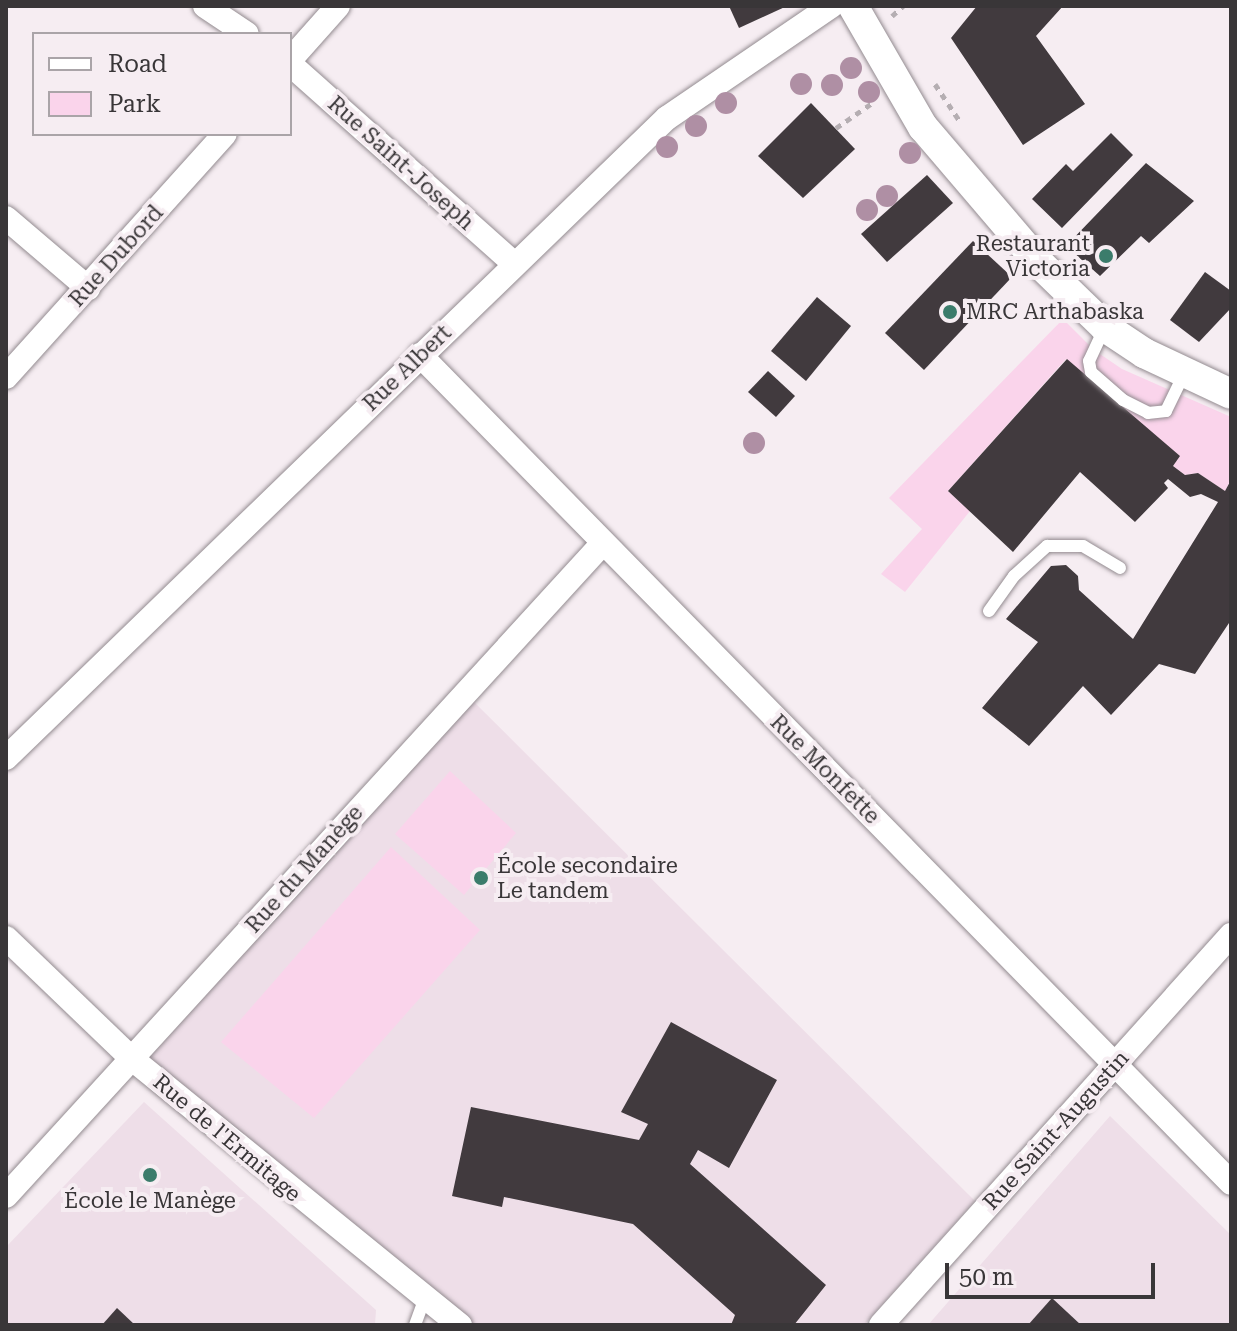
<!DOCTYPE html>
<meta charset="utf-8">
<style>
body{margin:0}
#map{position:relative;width:1237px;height:1331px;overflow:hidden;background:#f6edf2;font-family:"Roboto Serif",serif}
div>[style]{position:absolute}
.built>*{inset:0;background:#eedee8}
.green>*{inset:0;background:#fad4eb}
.building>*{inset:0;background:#413a3e}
.path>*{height:5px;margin-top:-2.5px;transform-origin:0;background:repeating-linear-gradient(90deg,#b5aeb2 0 6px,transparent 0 12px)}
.roads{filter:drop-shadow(0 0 2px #938b90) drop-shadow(0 0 2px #938b90)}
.service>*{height:12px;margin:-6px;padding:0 6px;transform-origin:6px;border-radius:6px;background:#fff}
.minor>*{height:24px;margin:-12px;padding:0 12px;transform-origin:12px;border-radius:12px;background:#fff}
.tertiary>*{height:30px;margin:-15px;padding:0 15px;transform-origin:15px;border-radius:15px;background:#fff}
.trees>*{width:22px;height:22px;margin:-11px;border-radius:50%;background:#af8fa4}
.dots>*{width:22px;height:22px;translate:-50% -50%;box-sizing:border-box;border:4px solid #f6edf2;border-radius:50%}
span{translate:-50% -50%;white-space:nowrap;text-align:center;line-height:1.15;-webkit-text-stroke:8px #f6edf2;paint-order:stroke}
.street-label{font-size:22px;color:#393638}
.poi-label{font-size:22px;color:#393638}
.right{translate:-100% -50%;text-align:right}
.left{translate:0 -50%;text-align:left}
.frame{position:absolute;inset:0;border:8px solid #393638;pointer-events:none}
.legend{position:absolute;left:32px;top:32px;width:260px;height:104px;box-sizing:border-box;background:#f6edf2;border:2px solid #aaa4a8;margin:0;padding:10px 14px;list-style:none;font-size:24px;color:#393638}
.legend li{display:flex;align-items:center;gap:16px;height:40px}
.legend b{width:40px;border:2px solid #aaa4a8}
.scale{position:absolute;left:945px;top:1263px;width:210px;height:36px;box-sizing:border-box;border:4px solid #393638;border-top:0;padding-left:10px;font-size:24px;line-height:28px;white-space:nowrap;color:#393638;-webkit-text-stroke:6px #f6edf2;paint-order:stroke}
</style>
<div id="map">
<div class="built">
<div style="clip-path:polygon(471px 699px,975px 1201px,864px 1325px,470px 1325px,149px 1058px)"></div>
<div style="clip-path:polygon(144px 1102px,376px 1310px,375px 1325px,6px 1325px,6px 1247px)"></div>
<div style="clip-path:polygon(1110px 1116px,1231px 1235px,1231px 1325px,928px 1325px)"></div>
</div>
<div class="green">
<div style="clip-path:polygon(1063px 319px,1094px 350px,1122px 369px,1231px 417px,1231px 480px,1225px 491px,1198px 473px,1185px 475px,1173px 466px,1179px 456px,1066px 359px,948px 491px,970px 511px,905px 592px,881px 574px,922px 529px,889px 498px)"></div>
<div style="clip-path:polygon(450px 771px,516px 833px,464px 895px,395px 834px)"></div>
<div style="clip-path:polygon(391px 847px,480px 930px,314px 1118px,221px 1042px)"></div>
</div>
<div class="building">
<div style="clip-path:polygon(729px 6px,787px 6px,739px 28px)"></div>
<div style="clip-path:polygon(977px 6px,1063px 6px,1036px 36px,1085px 104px,1023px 145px,951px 38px)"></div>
<div style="clip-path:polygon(811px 103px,855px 149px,803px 198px,758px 156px)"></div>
<div style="clip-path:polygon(1111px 133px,1133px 155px,1062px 228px,1032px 199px,1066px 164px,1073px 171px)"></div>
<div style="clip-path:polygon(1146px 163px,1194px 201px,1149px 243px,1141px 236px,1100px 276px,1066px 246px)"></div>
<div style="clip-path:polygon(927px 175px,953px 203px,887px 262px,861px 234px)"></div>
<div style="clip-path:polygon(973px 241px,1012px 277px,924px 370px,885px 333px)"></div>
<div style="clip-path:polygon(1205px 272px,1231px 291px,1231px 308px,1199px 342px,1170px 320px)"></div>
<div style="clip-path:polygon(817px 297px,851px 326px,806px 381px,771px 351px)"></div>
<div style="clip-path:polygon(1067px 359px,1180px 456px,1173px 466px,1185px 475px,1198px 473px,1225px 491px,1231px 480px,1231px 620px,1195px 674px,1159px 664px,1111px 715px,1083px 686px,1029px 746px,982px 708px,1038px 642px,1006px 619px,1051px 566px,1066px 565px,1078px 576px,1079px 590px,1133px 639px,1218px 502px,1201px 494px,1190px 497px,1168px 479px,1164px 483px,1168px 488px,1135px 522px,1080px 472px,1013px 552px,948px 491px)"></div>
<div style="clip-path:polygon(768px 371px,795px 396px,776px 417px,748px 392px)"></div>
<div style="clip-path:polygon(671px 1022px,777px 1080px,729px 1168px,698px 1150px,690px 1164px,826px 1285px,794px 1325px,731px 1325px,735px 1315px,633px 1224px,504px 1197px,502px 1207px,452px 1196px,471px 1107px,639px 1140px,648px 1124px,621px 1112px)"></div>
<div style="clip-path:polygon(1052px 1298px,1081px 1325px,1028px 1325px)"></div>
<div style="clip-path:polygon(117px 1308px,135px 1325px,102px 1325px)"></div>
</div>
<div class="path">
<div style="left:892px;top:16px;width:15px;rotate:-42deg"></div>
<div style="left:935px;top:84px;width:47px;rotate:56.3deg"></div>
<div style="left:836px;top:128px;width:47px;rotate:-34.7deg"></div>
</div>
<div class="roads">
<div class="service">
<div style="left:1104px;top:329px;width:35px;rotate:115deg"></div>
<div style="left:1089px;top:361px;width:11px;rotate:80deg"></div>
<div style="left:1091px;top:372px;width:43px;rotate:41.2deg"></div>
<div style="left:1123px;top:400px;width:28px;rotate:27deg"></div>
<div style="left:1148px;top:413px;width:18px;rotate:-6deg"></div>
<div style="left:1166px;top:411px;width:41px;rotate:-64.1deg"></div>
<div style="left:989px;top:611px;width:43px;rotate:-54.5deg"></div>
<div style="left:1014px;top:576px;width:45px;rotate:-42.3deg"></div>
<div style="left:1047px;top:546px;width:36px"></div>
<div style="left:1083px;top:546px;width:43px;rotate:30.7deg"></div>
<div style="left:415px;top:1325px;width:29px;rotate:-70deg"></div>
</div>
<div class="minor">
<div style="left:205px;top:6px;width:50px;rotate:33.7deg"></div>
<div style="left:290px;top:60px;width:72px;rotate:-48.4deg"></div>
<div style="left:290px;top:64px;width:299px;rotate:41.7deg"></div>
<div style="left:6px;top:218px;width:108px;rotate:40.5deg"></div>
<div style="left:420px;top:355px;width:1159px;rotate:45.59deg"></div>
<div style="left:6px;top:377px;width:327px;rotate:-48deg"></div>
<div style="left:6px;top:758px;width:920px;rotate:-44.08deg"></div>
<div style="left:667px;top:118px;width:199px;rotate:-34.3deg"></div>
<div style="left:6px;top:938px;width:173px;rotate:43.8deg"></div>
<div style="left:131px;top:1058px;width:424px;rotate:39.1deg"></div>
<div style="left:6px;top:1196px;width:885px;rotate:-47.57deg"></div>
<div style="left:881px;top:1325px;width:524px;rotate:-48.09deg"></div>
</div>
<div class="tertiary">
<div style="left:853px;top:6px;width:140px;rotate:60deg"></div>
<div style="left:923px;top:127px;width:179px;rotate:49.5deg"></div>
<div style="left:1039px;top:263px;width:92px;rotate:44.1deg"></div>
<div style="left:1105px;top:327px;width:47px;rotate:33.7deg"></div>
<div style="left:1144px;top:353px;width:96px;rotate:25.2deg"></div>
</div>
</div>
<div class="trees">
<div style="left:851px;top:68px"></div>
<div style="left:801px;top:84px"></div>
<div style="left:832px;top:85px"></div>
<div style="left:869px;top:92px"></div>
<div style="left:726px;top:103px"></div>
<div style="left:696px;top:126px"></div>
<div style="left:667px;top:147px"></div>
<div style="left:910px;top:153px"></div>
<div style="left:887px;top:196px"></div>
<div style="left:867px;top:210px"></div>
<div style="left:754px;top:443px"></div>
</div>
<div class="dots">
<div style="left:1106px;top:256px;background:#3b7c6b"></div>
<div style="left:950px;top:312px;background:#3b7c6b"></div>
<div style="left:481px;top:878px;background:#3b7c6b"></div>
<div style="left:150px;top:1175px;background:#3b7c6b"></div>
</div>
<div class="street-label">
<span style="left:401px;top:163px;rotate:42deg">Rue Saint-Joseph</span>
<span style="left:116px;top:256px;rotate:-48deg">Rue Dubord</span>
<span style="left:407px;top:368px;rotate:-44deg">Rue Albert</span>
<span style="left:825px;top:769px;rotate:45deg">Rue Monfette</span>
<span style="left:304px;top:869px;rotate:-48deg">Rue du Manège</span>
<span style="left:1056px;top:1130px;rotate:-48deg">Rue Saint-Augustin</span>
<span style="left:227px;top:1138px;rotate:40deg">Rue de l'Ermitage</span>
</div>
<div class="poi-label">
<span class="right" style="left:1090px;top:256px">Restaurant<br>Victoria</span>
<span class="left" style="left:966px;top:312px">MRC Arthabaska</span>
<span class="left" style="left:497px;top:878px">École secondaire<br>Le tandem</span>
<span style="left:150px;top:1201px">École le Manège</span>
</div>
<div class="frame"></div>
<ul class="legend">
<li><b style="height:10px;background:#fff"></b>Road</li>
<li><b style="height:22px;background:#fad4eb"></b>Park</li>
</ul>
<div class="scale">50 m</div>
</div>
